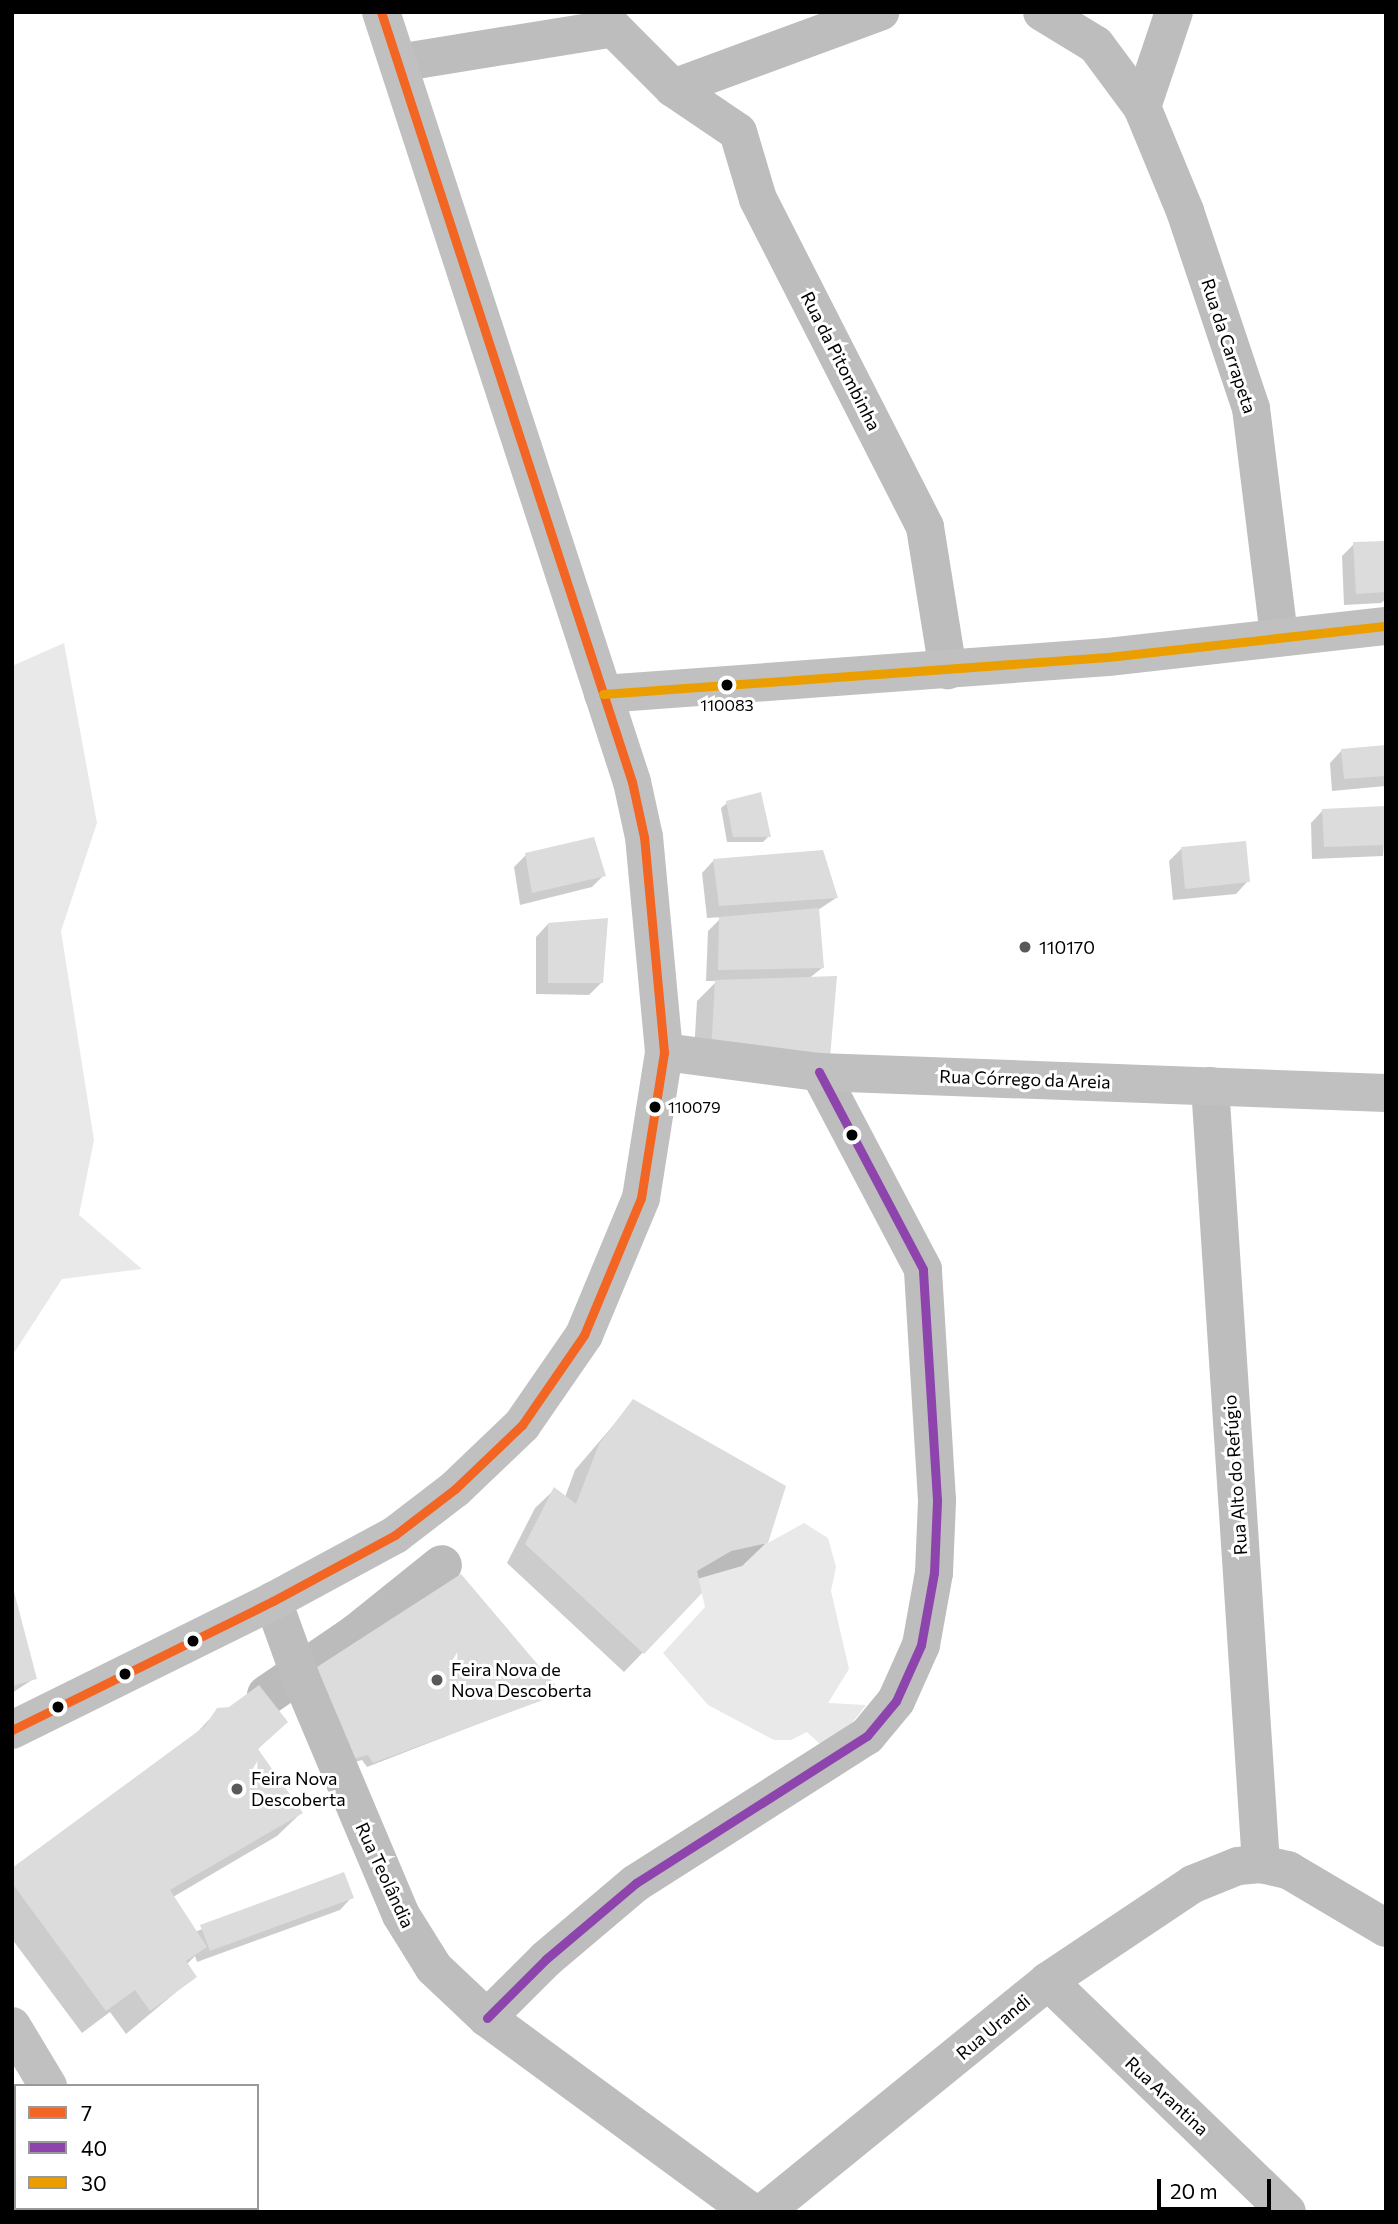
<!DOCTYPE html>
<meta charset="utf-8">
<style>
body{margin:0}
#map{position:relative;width:1398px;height:2224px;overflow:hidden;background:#fff;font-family:Commissioner,sans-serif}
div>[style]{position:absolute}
.green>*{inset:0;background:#e9e9e9}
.shadow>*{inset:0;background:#0003}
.canal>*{height:40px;margin:-20px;padding:0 20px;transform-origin:20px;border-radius:20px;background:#bbb}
.building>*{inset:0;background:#dcdcdc}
.street>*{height:38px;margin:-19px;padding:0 19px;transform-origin:19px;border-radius:19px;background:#bdbdbd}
.secondary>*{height:38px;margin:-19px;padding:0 19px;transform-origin:19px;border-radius:19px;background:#c0c0c0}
.bus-1>*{height:9px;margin:-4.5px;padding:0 4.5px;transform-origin:4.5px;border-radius:4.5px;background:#f26522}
.bus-2>*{height:9px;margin:-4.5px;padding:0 4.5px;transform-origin:4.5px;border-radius:4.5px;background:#8e44ad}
.bus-3>*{height:9px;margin:-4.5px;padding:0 4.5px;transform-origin:4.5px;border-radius:4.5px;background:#eb9e00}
.dots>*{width:19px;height:19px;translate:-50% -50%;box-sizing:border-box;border:4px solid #fff;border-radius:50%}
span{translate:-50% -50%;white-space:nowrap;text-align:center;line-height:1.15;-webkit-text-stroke:6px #fff;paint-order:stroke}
.bus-label{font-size:16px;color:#000}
.left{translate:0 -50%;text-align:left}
.street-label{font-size:18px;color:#000}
.poi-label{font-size:18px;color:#000}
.frame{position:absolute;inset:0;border:14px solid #000;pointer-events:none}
.legend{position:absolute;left:14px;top:2084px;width:245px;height:126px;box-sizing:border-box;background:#fff;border:2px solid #999;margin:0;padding:9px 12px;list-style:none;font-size:21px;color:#000}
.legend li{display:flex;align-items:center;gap:14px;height:35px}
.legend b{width:35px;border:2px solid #999}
.scale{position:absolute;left:1157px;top:2179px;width:114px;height:32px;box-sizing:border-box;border:4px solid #000;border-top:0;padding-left:9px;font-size:21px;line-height:24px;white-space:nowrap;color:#000;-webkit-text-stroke:5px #fff;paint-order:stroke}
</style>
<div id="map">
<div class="green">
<div style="clip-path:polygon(64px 643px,97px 823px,61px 931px,94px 1140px,79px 1215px,142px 1269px,62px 1279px,12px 1356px,12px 666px)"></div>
<div style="clip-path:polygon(804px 1523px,828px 1538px,836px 1567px,831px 1591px,849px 1669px,828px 1703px,866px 1705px,842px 1736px,821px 1745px,807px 1732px,791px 1740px,774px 1740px,708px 1705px,663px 1653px,705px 1607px,697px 1571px,731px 1551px,768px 1543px)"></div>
</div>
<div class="shadow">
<div style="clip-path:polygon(1386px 542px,1386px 599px,1381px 603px,1344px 605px,1342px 556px,1354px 544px)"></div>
<div style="clip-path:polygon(1386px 747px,1386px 786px,1332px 791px,1330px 763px,1342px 750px)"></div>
<div style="clip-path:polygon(727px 803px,769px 836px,763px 842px,727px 842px,721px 808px)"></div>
<div style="clip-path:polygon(1386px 808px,1383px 856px,1312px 859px,1311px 823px,1323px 810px)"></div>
<div style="clip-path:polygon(1181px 849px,1248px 881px,1236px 894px,1173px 900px,1169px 861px)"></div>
<div style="clip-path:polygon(526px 855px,604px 875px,592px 887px,520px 905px,514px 867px)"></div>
<div style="clip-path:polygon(714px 860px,836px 898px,818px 910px,822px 968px,693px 1070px,697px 1001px,717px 981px,706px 981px,708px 931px,722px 917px,707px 918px,702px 873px)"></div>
<div style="clip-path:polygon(548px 924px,602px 982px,589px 995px,536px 994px,536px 937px)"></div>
<div style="clip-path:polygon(634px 1401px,767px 1542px,742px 1566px,697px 1579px,700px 1593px,624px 1672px,507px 1563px,535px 1508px,554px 1490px,565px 1497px,575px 1470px)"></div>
<div style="clip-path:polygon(460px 1577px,560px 1692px,367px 1767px,362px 1760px,345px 1765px)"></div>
<div style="clip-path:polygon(12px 1587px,35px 1678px,12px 1693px)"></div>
<div style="clip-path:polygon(218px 1710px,257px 1750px,301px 1813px,277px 1836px,173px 1897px,195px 1932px,343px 1874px,352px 1897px,340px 1910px,197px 1962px,195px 1956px,186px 1965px,194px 1977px,126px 2034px,110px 2012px,82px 2033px,12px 1939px,12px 1870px,190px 1740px)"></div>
</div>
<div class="canal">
<div style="left:267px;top:1695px;width:108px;rotate:-34.4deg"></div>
<div style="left:356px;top:1634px;width:110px;rotate:-38.7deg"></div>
</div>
<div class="building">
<div style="clip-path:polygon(1386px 541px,1386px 592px,1356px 594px,1353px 542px)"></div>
<div style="clip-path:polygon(1386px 745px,1386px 776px,1344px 779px,1341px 749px)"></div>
<div style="clip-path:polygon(761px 792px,771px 837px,733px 837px,726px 801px)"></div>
<div style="clip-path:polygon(1386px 806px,1386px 845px,1324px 847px,1322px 809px)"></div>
<div style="clip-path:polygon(594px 837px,606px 876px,532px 893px,525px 853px)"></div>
<div style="clip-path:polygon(1246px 841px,1250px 882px,1185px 889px,1181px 847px)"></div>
<div style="clip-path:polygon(823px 850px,838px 898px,719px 906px,713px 859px)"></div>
<div style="clip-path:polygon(819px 908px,824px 968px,718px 970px,719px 917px)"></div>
<div style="clip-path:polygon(608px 918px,603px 983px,548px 983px,548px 923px)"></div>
<div style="clip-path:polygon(837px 976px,830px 1058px,711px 1052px,715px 980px)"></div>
<div style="clip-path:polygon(633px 1399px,786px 1486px,768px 1543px,731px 1551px,697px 1571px,702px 1593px,644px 1654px,525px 1544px,554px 1487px,576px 1504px,599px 1444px)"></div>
<div style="clip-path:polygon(461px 1574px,562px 1693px,373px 1763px,368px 1755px,350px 1760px,317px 1667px)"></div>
<div style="clip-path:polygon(12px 1584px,37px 1679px,12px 1686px)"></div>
<div style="clip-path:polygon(259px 1685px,288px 1722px,258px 1749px,303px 1813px,170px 1890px,207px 1947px,186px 1961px,197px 1977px,150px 2011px,135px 1990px,106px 2011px,12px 1883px,12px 1868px,205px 1726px,217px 1708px,229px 1707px)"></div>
<div style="clip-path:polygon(344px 1872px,354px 1898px,210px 1951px,200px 1925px)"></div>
</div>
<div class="street">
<div style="left:1042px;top:12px;width:63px;rotate:31.4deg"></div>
<div style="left:1096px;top:45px;width:77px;rotate:53.4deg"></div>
<div style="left:1142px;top:107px;width:113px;rotate:67.5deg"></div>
<div style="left:1185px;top:211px;width:208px;rotate:71.5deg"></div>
<div style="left:1251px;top:408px;width:231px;rotate:83deg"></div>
<div style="left:398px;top:63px;width:218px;rotate:-9.2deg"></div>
<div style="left:613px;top:28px;width:85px;rotate:45deg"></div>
<div style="left:673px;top:88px;width:221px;rotate:-20.2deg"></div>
<div style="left:673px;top:88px;width:78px;rotate:34.1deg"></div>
<div style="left:738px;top:132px;width:70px;rotate:73.4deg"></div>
<div style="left:758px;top:199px;width:368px;rotate:63deg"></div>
<div style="left:925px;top:527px;width:145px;rotate:80.9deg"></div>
<div style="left:1142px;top:107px;width:100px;rotate:-71.4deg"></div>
<div style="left:1210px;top:1086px;width:780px;rotate:86.25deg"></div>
<div style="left:273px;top:1601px;width:80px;rotate:70.2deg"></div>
<div style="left:300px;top:1676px;width:259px;rotate:67.1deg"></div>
<div style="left:401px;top:1915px;width:62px;rotate:58.1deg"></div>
<div style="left:434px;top:1968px;width:73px;rotate:43.3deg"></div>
<div style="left:487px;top:2018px;width:328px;rotate:36.3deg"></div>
<div style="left:1048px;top:1981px;width:332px;rotate:44deg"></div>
<div style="left:487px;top:2018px;width:83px;rotate:-45deg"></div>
<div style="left:546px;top:1959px;width:118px;rotate:-40.2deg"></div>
<div style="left:636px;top:1883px;width:274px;rotate:-32.5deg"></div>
<div style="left:867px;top:1736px;width:45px;rotate:-50.4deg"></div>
<div style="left:896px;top:1701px;width:61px;rotate:-65.9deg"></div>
<div style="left:921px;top:1645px;width:73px;rotate:-79.8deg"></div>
<div style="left:934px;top:1573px;width:73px;rotate:-87.6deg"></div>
<div style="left:937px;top:1500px;width:231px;rotate:-93.5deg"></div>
<div style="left:923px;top:1269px;width:223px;rotate:-117.8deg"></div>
<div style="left:764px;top:2212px;width:366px;rotate:-39.1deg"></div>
<div style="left:1048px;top:1981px;width:174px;rotate:-33.8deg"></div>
<div style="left:1193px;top:1884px;width:48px;rotate:-21.8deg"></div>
<div style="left:1238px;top:1866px;width:23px;rotate:-5deg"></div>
<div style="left:1261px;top:1864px;width:28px;rotate:13deg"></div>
<div style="left:1288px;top:1870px;width:114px;rotate:30.6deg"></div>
</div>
<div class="secondary">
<div style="left:603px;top:694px;width:506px;rotate:-4.19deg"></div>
<div style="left:1108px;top:657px;width:280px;rotate:-6.4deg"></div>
<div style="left:664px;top:1052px;width:156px;rotate:7.4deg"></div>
<div style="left:819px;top:1072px;width:567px;rotate:2.12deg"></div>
<div style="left:12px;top:1730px;width:291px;rotate:-26.3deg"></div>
<div style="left:273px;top:1601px;width:139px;rotate:-28.4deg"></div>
<div style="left:395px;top:1535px;width:76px;rotate:-37.5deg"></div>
<div style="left:455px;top:1489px;width:93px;rotate:-43.7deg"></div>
<div style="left:522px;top:1425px;width:109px;rotate:-55.4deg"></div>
<div style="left:584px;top:1335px;width:148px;rotate:-67.4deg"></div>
<div style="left:641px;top:1198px;width:148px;rotate:-81deg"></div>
<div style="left:664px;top:1052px;width:216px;rotate:-95.3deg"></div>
<div style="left:644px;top:837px;width:56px;rotate:-102.3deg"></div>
<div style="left:632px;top:782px;width:810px;rotate:-108.05deg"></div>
<div style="left:12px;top:2026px;width:70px;rotate:59deg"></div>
<div style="left:136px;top:2208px;width:5px;rotate:53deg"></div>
</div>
<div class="bus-1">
<div style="left:12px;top:1730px;width:291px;rotate:-26.3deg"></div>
<div style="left:273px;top:1601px;width:139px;rotate:-28.4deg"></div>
<div style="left:395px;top:1535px;width:76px;rotate:-37.5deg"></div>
<div style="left:455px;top:1489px;width:93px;rotate:-43.7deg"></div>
<div style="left:522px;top:1425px;width:109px;rotate:-55.4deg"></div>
<div style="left:584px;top:1335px;width:148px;rotate:-67.4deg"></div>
<div style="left:641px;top:1198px;width:148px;rotate:-81deg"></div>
<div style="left:664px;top:1052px;width:216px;rotate:-95.3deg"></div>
<div style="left:644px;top:837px;width:56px;rotate:-102.3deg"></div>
<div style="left:632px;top:782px;width:810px;rotate:-108.05deg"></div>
</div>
<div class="bus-2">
<div style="left:487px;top:2018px;width:83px;rotate:-45deg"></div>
<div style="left:546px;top:1959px;width:118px;rotate:-40.2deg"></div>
<div style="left:636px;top:1883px;width:274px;rotate:-32.5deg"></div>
<div style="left:867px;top:1736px;width:45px;rotate:-50.4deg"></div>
<div style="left:896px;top:1701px;width:61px;rotate:-65.9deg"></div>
<div style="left:921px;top:1645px;width:73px;rotate:-79.8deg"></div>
<div style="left:934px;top:1573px;width:73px;rotate:-87.6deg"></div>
<div style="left:937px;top:1500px;width:231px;rotate:-93.5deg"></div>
<div style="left:923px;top:1269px;width:223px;rotate:-117.8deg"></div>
</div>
<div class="bus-3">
<div style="left:603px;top:694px;width:506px;rotate:-4.19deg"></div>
<div style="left:1108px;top:657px;width:280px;rotate:-6.4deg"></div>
</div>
<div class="dots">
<div style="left:727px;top:685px;background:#000"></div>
<div style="left:1025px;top:947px;background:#595959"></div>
<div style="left:655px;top:1107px;background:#000"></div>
<div style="left:852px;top:1135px;background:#000"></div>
<div style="left:193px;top:1641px;background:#000"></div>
<div style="left:125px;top:1674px;background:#000"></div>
<div style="left:437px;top:1680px;background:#595959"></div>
<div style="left:58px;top:1707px;background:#000"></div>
<div style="left:237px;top:1789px;background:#595959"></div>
</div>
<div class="bus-label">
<span style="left:727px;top:705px">110083</span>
<span class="left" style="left:668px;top:1107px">110079</span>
</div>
<div class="street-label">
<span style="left:1229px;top:346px;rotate:72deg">Rua da Carrapeta</span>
<span style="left:841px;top:361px;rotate:63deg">Rua da Pitombinha</span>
<span style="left:1025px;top:1079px;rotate:2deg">Rua Córrego da Areia</span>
<span style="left:1235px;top:1475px;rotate:-94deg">Rua Alto do Refúgio</span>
<span style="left:385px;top:1875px;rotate:65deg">Rua Teolândia</span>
<span style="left:993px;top:2027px;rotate:-40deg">Rua Urandi</span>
<span style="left:1167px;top:2096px;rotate:43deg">Rua Arantina</span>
</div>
<div class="poi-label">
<span class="left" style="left:1039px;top:947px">110170</span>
<span class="left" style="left:451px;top:1680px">Feira Nova de<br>Nova Descoberta</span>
<span class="left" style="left:251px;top:1789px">Feira Nova<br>Descoberta</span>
</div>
<div class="frame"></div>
<ul class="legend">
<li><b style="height:9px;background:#f26522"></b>7</li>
<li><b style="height:9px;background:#8e44ad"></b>40</li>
<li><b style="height:9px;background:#eb9e00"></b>30</li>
</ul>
<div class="scale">20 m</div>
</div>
